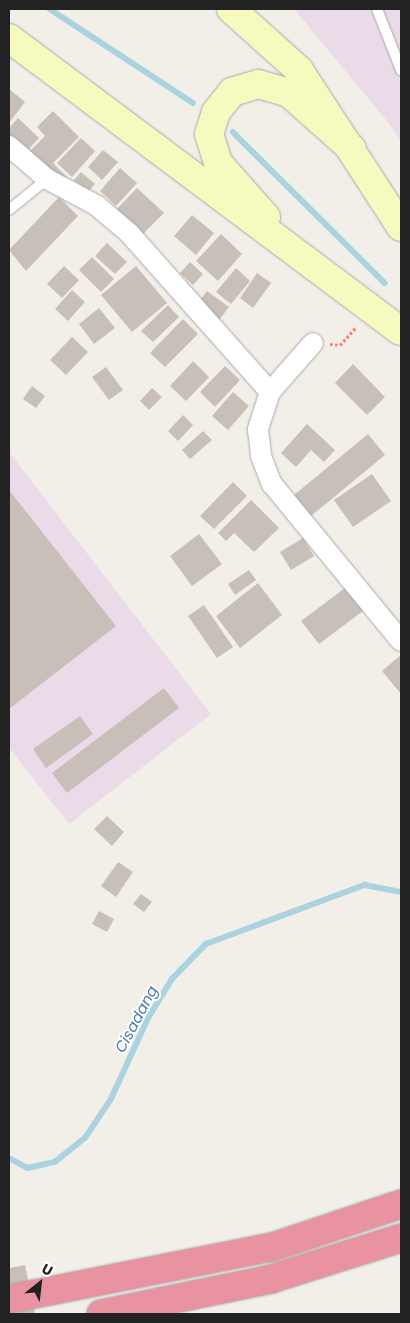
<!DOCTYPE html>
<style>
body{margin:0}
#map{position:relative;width:410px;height:1323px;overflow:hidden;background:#f2efe9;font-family:Poppins,sans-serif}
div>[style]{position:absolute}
.industrial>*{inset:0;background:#ebdbe8}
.stream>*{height:5.5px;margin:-2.75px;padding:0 2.75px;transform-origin:2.75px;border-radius:2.75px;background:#aad3df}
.building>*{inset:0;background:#c7bfb8}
.path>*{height:3px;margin-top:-1.5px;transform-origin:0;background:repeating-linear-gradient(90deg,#fa8072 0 2.5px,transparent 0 5px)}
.roads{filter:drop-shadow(0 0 1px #a9a9a9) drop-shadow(0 0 1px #a9a9a9)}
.service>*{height:10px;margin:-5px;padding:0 5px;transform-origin:5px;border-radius:5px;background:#fff}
.minor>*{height:20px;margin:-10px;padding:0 10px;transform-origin:10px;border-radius:10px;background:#fff}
.secondary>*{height:28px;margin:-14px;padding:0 14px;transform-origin:14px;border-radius:14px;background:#f7fabf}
.motorway>*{height:28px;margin:-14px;padding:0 14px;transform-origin:14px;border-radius:14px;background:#e892a2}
span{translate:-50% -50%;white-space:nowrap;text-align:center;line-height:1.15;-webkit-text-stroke:4px #fff;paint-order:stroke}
.water-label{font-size:15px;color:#4a7aab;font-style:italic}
.frame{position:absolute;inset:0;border:10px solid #222;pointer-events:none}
.north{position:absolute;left:15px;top:1258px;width:50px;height:50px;-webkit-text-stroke:4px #fff;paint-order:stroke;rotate:29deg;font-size:14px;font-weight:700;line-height:20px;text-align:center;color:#222}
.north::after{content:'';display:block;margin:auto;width:18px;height:22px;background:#222;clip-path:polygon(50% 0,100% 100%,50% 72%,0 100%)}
</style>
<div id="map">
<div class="industrial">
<div style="clip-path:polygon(294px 9px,401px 9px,401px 141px,392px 127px)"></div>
<div style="clip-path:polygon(9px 452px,211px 714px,69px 824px,9px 748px)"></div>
</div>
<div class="stream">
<div style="left:50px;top:9px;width:171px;rotate:33.3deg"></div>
<div style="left:233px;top:132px;width:214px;rotate:44.8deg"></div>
<div style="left:9px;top:1158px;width:21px;rotate:28deg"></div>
<div style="left:28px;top:1168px;width:28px;rotate:-13deg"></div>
<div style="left:55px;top:1162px;width:38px;rotate:-39deg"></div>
<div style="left:85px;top:1138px;width:47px;rotate:-56.3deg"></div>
<div style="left:111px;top:1099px;width:89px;rotate:-65.4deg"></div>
<div style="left:148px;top:1018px;width:46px;rotate:-58.4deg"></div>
<div style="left:172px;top:979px;width:49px;rotate:-45.8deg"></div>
<div style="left:206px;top:944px;width:170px;rotate:-20.4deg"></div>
<div style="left:365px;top:885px;width:37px;rotate:11deg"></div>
</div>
<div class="building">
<div style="clip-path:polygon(9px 89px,25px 102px,9px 123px)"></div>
<div style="clip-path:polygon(53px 111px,79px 137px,53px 163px,67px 177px,60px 185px,28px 153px,45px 136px,37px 127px)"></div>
<div style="clip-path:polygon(18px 118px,39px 138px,23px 155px,9px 142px,9px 128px)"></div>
<div style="clip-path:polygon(81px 138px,95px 151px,72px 177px,57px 163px)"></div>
<div style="clip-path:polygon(103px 150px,118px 162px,102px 180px,88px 167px)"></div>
<div style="clip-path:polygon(120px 168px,137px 183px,116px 206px,100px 191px)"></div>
<div style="clip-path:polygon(81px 172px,95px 184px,88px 192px,74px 180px)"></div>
<div style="clip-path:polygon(137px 188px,164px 213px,142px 235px,116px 210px)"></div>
<div style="clip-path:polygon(59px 197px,78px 216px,26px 271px,9px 250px)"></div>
<div style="clip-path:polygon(192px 215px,214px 233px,196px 255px,174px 236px)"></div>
<div style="clip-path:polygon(221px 234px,242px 254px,218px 281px,196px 261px)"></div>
<div style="clip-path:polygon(107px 243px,127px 262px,115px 274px,95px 256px)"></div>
<div style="clip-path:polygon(92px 257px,114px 279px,101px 292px,79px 270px)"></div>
<div style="clip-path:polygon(190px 262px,203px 274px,193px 285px,180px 273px)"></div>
<div style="clip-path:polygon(64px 266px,79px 280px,62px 298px,47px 284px)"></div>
<div style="clip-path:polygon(136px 266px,167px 303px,132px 332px,101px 295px)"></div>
<div style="clip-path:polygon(236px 268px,250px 281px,231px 304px,216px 292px)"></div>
<div style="clip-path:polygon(257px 273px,271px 283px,253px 308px,240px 298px)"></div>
<div style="clip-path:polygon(72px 290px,85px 302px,68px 321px,55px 309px)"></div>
<div style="clip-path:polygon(207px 291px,229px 307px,219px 320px,198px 303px)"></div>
<div style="clip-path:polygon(168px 305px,179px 317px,153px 342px,141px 331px)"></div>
<div style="clip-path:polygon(99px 308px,115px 328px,94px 344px,79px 324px)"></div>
<div style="clip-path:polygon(183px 319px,198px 334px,165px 367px,150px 353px)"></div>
<div style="clip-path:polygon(72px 337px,88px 352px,66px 375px,50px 360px)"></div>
<div style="clip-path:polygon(193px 361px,209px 377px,186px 401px,170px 386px)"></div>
<div style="clip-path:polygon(353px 364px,385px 397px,367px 415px,335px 383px)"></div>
<div style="clip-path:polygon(225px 366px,240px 380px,215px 407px,200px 392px)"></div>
<div style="clip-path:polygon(106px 367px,123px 390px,109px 400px,92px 377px)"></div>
<div style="clip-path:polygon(32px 386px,45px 396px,36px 408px,23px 399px)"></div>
<div style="clip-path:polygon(152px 388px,162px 397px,149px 410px,140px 401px)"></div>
<div style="clip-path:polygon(233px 392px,249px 406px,228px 430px,212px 416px)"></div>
<div style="clip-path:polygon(183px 415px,193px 425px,178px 441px,168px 431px)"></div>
<div style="clip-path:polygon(307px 424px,335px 450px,324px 462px,311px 450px,296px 467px,281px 453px)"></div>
<div style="clip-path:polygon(203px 431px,212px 440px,190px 459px,182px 450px)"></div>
<div style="clip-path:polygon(368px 434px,385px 455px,311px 516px,294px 495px)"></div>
<div style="clip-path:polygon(372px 474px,391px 501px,353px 527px,334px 500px)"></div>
<div style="clip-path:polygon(233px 482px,247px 496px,214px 529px,200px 516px)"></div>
<div style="clip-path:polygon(9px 490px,116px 626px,9px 709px)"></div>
<div style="clip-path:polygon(251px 500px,279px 528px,254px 552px,234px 533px,226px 541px,218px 533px)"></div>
<div style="clip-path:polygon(199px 534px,222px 564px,192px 586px,170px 556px)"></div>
<div style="clip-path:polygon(303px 538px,314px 556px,291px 570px,280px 552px)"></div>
<div style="clip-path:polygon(249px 570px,256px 580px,235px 595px,228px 584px)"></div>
<div style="clip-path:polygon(258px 583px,282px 615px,240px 648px,216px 616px)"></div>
<div style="clip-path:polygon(349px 585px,367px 608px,319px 644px,301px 621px)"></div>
<div style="clip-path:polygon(204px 605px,233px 647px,217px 658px,188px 616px)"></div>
<div style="clip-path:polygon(401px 655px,401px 694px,382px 671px)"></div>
<div style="clip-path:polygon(164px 688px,179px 708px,67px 793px,52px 773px)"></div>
<div style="clip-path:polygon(80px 716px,93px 734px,46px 768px,33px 749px)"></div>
<div style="clip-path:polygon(107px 816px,124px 832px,112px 846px,94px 829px)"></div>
<div style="clip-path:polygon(118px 862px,133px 872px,116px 897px,101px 886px)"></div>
<div style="clip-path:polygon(141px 894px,152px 902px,144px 912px,133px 904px)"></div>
<div style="clip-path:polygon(99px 911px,114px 919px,107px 932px,92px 924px)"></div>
<div style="clip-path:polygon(25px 1265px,35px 1314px,9px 1314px,9px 1268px)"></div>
</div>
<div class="path">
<div style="left:330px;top:344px;width:10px;rotate:6deg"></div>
<div style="left:340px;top:345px;width:25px;rotate:-48deg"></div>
</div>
<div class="roads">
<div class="service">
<div style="left:377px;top:9px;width:66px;rotate:68.5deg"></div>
<div style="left:9px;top:210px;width:49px;rotate:-39.2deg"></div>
</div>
<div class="minor">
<div style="left:9px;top:146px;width:50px;rotate:41deg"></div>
<div style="left:47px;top:179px;width:55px;rotate:28deg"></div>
<div style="left:96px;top:205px;width:43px;rotate:40.3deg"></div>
<div style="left:129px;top:233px;width:213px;rotate:48.4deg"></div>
<div style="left:270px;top:392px;width:40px;rotate:108deg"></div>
<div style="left:258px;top:430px;width:26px;rotate:83deg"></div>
<div style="left:261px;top:456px;width:30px;rotate:69deg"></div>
<div style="left:272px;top:484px;width:203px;rotate:50.6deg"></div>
<div style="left:270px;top:392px;width:65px;rotate:-48.7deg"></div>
</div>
<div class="secondary">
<div style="left:231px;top:9px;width:91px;rotate:41.9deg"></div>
<div style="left:299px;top:70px;width:187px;rotate:57deg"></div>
<div style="left:9px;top:38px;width:489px;rotate:36.8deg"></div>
<div style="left:266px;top:217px;width:72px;rotate:-131.6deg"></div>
<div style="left:218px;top:163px;width:30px;rotate:-107deg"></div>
<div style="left:209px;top:134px;width:23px;rotate:-72deg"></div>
<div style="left:216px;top:112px;width:26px;rotate:-51deg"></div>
<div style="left:232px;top:92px;width:27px;rotate:-17deg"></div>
<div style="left:258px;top:84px;width:32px;rotate:16deg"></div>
<div style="left:289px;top:93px;width:84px;rotate:41.6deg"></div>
</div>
<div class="motorway">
<div style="left:9px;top:1299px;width:268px;rotate:-11.2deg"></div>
<div style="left:272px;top:1247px;width:136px;rotate:-18.4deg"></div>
<div style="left:101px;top:1314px;width:174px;rotate:-11.6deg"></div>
<div style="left:271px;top:1279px;width:136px;rotate:-17.5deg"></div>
</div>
</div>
<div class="water-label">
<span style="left:136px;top:1019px;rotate:-62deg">Cisadang</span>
</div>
<div class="frame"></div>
<div class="north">U</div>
</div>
